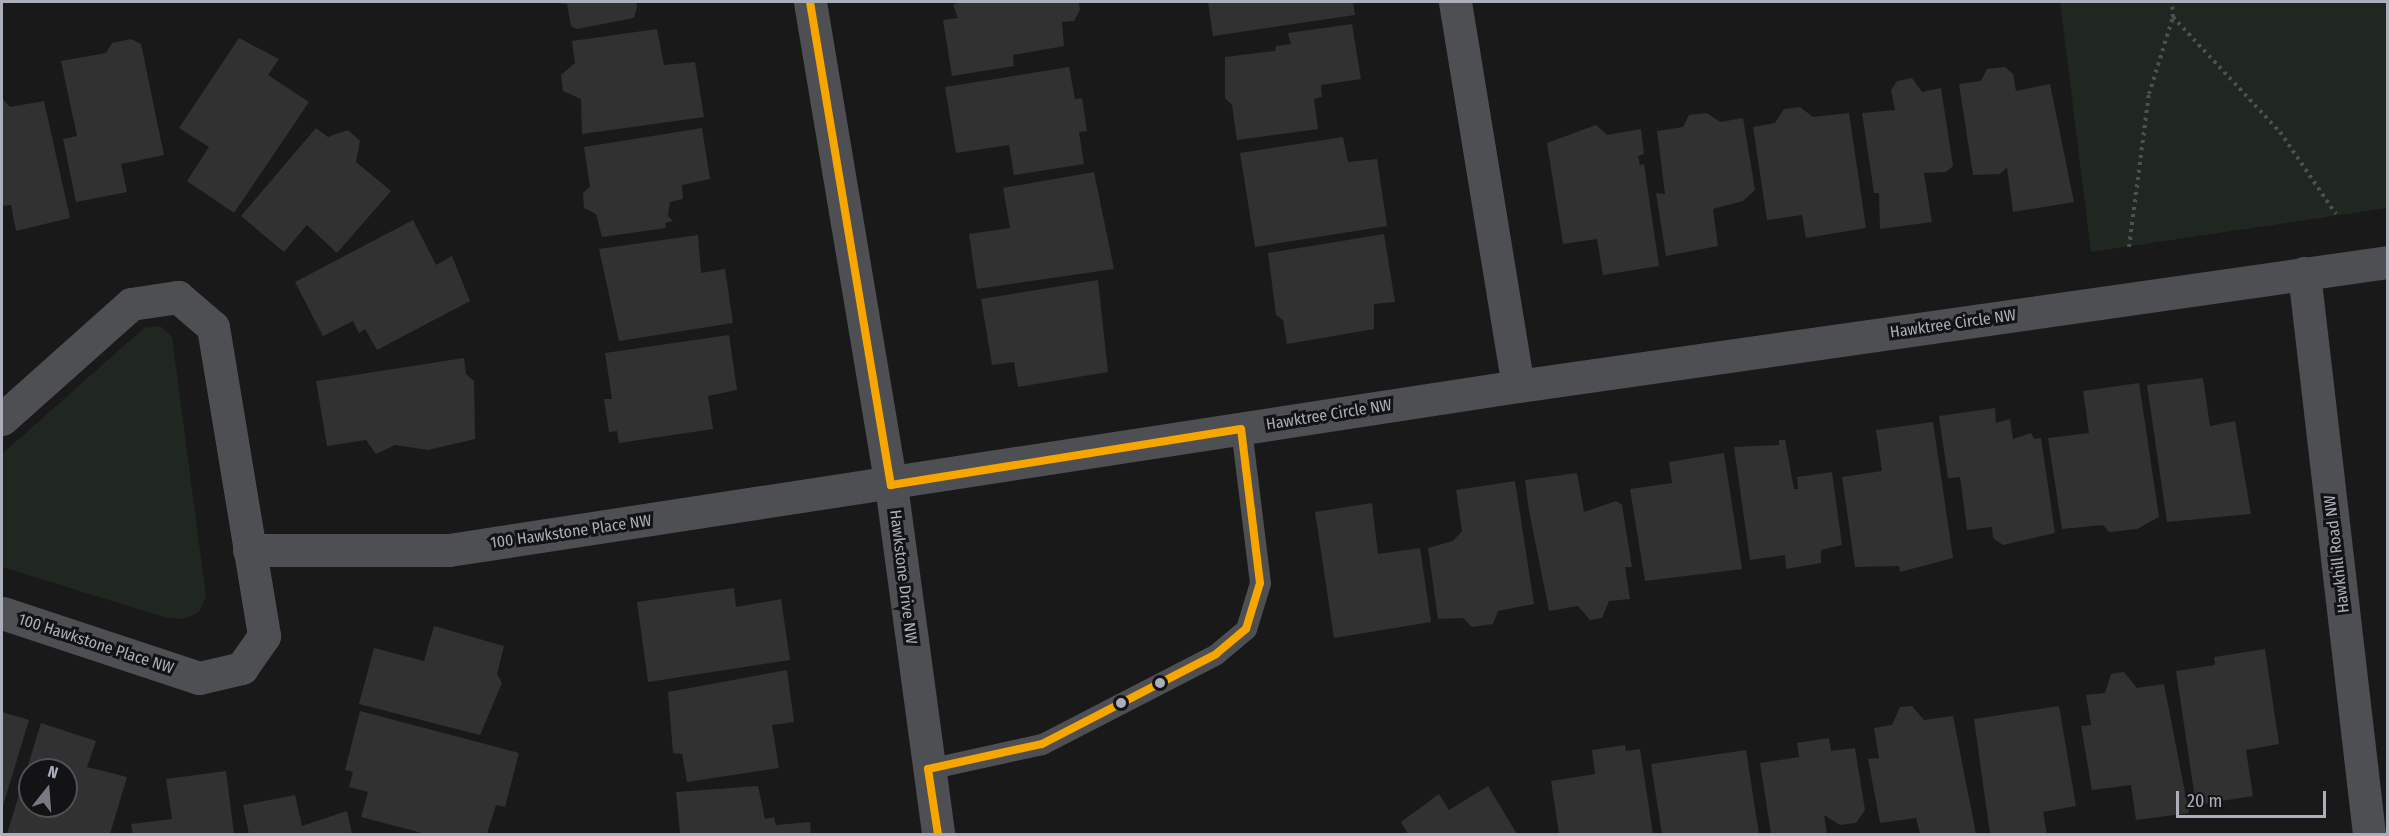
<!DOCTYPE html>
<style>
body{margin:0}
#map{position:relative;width:2389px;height:836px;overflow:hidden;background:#191919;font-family:"Fira Sans Condensed",sans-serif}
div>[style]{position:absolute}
.green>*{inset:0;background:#1f2720}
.building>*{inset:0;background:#313131}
.path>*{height:4px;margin-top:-2px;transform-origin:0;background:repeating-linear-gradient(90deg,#4f5054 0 3px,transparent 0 7.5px)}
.service>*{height:21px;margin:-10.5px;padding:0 10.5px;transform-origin:10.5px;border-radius:10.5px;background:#4d4f52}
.minor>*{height:33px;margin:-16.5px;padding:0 16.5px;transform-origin:16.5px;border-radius:16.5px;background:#4d4f52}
.tertiary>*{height:33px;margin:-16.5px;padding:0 16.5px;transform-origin:16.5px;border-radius:16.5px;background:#4d4f52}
.bus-1>*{height:8px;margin:-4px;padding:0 4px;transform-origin:4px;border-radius:4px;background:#f7a600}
.dots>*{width:16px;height:16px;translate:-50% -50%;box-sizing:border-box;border:3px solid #131315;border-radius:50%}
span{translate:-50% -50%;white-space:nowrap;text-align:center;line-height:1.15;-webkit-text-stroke:6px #131315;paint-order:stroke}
.street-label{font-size:16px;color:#aaafba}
.frame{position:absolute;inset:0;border:3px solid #aaafba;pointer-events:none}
.north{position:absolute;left:18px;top:758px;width:60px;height:60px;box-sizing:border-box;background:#131315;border:2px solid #4f5157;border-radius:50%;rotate:17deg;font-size:16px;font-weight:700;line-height:24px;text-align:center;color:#aaafba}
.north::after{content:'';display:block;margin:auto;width:21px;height:27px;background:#777a82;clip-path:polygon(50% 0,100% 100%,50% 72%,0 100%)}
.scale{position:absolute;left:2176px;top:791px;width:150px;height:27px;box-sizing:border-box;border:3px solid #aaafba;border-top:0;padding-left:8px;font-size:18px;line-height:21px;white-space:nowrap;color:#aaafba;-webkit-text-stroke:4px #131315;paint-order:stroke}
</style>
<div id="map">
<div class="green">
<div style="clip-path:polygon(2060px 2px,2387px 2px,2387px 208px,2091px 252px)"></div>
<div style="clip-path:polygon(160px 326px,172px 337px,206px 596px,199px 612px,184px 619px,167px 618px,2px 567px,2px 454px,144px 328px)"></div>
</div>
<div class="building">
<div style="clip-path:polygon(552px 2px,636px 2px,637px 7px,634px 18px,577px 29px,571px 26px,567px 4px)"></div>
<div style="clip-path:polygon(960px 2px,1079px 2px,1080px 10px,1074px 21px,1062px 22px,1064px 46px,1013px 55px,1014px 66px,952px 76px,943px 20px,958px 18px,953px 5px)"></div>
<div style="clip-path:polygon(1208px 2px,1353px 2px,1355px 15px,1213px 36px)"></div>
<div style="clip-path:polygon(1352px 24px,1361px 79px,1321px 85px,1322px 97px,1314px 99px,1318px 129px,1237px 140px,1232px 105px,1225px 98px,1225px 57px,1275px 51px,1276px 46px,1291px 44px,1288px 33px)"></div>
<div style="clip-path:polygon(657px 29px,664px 65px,695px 62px,704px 117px,582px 134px,581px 99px,563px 91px,561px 75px,575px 63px,572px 41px)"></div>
<div style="clip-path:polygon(239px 38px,279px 59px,268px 75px,309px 102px,234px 213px,187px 181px,209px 147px,179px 128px)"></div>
<div style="clip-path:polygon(131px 39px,141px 44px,164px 155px,121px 164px,127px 192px,76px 202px,63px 139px,77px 136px,61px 61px,106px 53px,112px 43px)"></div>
<div style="clip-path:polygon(1069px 67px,1075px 99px,1082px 98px,1087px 131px,1079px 132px,1084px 164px,1014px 175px,1009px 145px,956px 153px,945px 87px)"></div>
<div style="clip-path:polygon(2005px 67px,2013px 74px,2016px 91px,2050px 84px,2074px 202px,2013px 212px,2007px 167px,2000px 174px,1973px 175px,1959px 84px,1981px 81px,1987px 69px)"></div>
<div style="clip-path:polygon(1912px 78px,1922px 92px,1941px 88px,1953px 166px,1946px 172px,1924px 173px,1932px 222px,1880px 229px,1879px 193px,1874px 193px,1862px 113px,1895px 110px,1891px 90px,1897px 81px)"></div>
<div style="clip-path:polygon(2px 98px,10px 107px,44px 101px,70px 218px,16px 231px,11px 205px,2px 206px)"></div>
<div style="clip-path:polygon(1800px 107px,1813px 117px,1849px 113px,1866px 228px,1806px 238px,1802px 215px,1767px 220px,1753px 127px,1775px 123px,1784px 109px)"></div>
<div style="clip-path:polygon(1707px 113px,1720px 122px,1743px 118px,1755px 190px,1743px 201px,1713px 209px,1718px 246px,1666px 256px,1656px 193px,1665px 194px,1657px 131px,1683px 127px,1689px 115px)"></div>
<div style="clip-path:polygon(1596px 125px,1607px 135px,1641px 129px,1644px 154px,1638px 156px,1640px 165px,1644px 164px,1659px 266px,1603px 275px,1597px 239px,1563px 244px,1547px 143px)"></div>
<div style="clip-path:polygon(316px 128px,328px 137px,348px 130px,360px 141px,356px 162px,391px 191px,337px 253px,307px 225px,284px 252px,241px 216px)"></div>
<div style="clip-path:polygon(702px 128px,710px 179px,682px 185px,683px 199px,670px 202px,668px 216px,673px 221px,665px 223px,666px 228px,602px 237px,596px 214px,584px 208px,583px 193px,590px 187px,584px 147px)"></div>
<div style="clip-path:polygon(1343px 137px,1348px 162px,1377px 159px,1387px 226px,1255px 247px,1240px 153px)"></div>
<div style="clip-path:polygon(1094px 172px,1114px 269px,977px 289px,969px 234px,1010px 228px,1003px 188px)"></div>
<div style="clip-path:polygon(413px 220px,436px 265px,452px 256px,470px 301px,377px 350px,365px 329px,359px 333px,353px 321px,323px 336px,295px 282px)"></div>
<div style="clip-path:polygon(1384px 234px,1395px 302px,1374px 304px,1374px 329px,1287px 344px,1283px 320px,1276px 315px,1268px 253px)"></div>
<div style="clip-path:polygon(698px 235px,701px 273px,725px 269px,733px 323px,619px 341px,599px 249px)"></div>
<div style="clip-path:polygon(1098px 280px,1108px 372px,1018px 387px,1014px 362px,992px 365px,981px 299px)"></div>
<div style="clip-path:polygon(729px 335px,737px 390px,708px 396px,713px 429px,619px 443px,617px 431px,609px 432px,604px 399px,612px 399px,605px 353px)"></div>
<div style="clip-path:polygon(464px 358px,466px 374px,474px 381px,475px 439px,428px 450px,395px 445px,376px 454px,366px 440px,327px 446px,316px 381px)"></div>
<div style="clip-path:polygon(2203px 378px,2210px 426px,2235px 421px,2251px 514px,2167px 522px,2147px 385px)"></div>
<div style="clip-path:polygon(2139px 383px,2159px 517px,2137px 529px,2109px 532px,2103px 525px,2062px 529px,2048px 438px,2089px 433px,2083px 391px)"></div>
<div style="clip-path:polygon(1995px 408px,1996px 423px,2010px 419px,2013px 439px,2031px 433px,2034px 439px,2041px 438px,2055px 533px,2003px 545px,1993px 538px,1992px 527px,1967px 530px,1960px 477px,1948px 478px,1939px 416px)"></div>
<div style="clip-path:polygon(1933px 422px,1953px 558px,1900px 572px,1899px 566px,1855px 567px,1842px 477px,1882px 471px,1876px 430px)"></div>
<div style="clip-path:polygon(1779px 440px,1785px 440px,1794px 489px,1798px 489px,1797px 477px,1832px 472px,1842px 545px,1821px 550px,1821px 563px,1786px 569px,1785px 555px,1750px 560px,1734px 447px,1779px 445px)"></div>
<div style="clip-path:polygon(1724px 453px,1742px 569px,1645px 581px,1630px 489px,1672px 483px,1669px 462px)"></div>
<div style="clip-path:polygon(1577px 473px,1584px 512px,1616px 501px,1622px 505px,1632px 567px,1625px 567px,1630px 599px,1609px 601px,1602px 618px,1590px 620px,1578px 606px,1549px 611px,1529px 511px,1525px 480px)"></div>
<div style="clip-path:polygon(1515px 481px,1534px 604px,1498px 611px,1493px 624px,1472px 627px,1463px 618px,1438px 619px,1428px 548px,1453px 541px,1462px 531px,1456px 490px)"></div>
<div style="clip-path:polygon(1372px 503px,1378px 554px,1420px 548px,1431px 622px,1334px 638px,1315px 512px)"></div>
<div style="clip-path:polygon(734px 588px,736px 607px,781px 599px,790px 660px,648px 682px,637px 602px)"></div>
<div style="clip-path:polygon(434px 626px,504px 646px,497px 674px,502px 683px,480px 735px,359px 704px,374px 648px,424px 661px)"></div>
<div style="clip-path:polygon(2265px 649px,2279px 744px,2246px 750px,2253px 796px,2196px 805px,2176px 671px,2215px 665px,2214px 657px)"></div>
<div style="clip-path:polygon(787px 670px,794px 722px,772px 725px,779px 768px,687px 782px,682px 754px,673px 753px,668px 692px)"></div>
<div style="clip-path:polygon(2124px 672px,2137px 688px,2164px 684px,2189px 813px,2136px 820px,2131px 785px,2092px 790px,2081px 726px,2091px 725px,2086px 695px,2105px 693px,2111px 674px)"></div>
<div style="clip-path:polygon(1912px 706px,1924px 720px,1953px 716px,1976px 834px,1920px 834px,1916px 818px,1880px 823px,1868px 759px,1879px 758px,1874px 728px,1892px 725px,1900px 707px)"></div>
<div style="clip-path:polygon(2059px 706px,2076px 806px,2043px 812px,2047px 834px,1990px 834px,1974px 719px)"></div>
<div style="clip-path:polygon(360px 711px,519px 753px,505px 807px,496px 805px,487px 834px,426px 834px,361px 817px,368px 792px,349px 787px,353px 772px,345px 770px)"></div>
<div style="clip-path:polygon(2px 712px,29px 720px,2px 809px)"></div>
<div style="clip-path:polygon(evenodd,41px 723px,96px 741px,87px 767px,127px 777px,110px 834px,7px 834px,41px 723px,30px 770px,66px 770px,66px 806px,30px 806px,30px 770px)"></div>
<div style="clip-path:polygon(1829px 738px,1831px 751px,1855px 748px,1865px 810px,1856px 823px,1840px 825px,1824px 815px,1827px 834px,1771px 834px,1760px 763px,1799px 757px,1797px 743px)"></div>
<div style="clip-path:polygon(1625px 745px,1626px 751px,1640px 749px,1653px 834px,1559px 834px,1551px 781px,1595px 774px,1592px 750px)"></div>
<div style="clip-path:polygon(1746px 750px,1759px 834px,1662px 834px,1651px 764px)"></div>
<div style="clip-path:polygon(226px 771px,234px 834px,133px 834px,131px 824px,172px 819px,166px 779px)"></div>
<div style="clip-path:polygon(758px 786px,765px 819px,774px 817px,776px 825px,810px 822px,811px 834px,680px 834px,676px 792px)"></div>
<div style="clip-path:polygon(1488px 786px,1517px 834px,1408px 834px,1401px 822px,1439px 794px,1449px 810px)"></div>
<div style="clip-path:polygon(295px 795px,302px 826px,347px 811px,352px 834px,249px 834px,243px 805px)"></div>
</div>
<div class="path">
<div style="left:2173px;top:17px;width:157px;rotate:47.1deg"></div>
<div style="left:2280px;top:132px;width:99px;rotate:55.7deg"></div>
<div style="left:2129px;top:247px;width:154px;rotate:-82.6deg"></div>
<div style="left:2149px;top:94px;width:81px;rotate:-72.7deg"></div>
<div style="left:2173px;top:17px;width:15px;rotate:-94deg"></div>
</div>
<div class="service">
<div style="left:928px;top:769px;width:117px;rotate:-12.4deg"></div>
<div style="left:1042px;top:744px;width:196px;rotate:-27.3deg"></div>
<div style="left:1216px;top:654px;width:39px;rotate:-40deg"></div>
<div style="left:1246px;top:629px;width:48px;rotate:-73.1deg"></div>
<div style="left:1260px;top:583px;width:155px;rotate:-97deg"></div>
</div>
<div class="minor">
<div style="left:1455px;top:2px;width:389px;rotate:80.7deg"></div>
<div style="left:2304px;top:273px;width:565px;rotate:83.39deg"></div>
<div style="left:2px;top:419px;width:173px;rotate:-41.7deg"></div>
<div style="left:131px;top:304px;width:48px;rotate:-8.5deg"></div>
<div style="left:178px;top:297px;width:46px;rotate:40.6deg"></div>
<div style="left:213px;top:327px;width:313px;rotate:80.6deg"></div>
<div style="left:264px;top:636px;width:39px;rotate:125deg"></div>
<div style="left:242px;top:668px;width:44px;rotate:166.9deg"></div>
<div style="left:199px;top:678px;width:207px;rotate:-161.7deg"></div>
<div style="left:249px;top:550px;width:200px"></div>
<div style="left:449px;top:550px;width:1082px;rotate:-8.72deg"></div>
<div style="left:1518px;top:386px;width:879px;rotate:-8.11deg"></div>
</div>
<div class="tertiary">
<div style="left:810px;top:2px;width:490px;rotate:80.5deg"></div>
<div style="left:891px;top:485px;width:352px;rotate:82.3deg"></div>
</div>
<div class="bus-1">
<div style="left:810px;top:2px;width:490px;rotate:80.5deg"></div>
<div style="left:891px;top:485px;width:354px;rotate:-9.1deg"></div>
<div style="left:928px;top:769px;width:117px;rotate:-12.4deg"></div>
<div style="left:1042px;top:744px;width:196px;rotate:-27.3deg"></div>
<div style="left:1216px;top:654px;width:39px;rotate:-40deg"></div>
<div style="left:1246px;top:629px;width:48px;rotate:-73.1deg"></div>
<div style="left:1260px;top:583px;width:155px;rotate:-97deg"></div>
<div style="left:928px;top:769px;width:66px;rotate:81.3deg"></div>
</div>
<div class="dots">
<div style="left:1160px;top:683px;background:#aaafba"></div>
<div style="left:1121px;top:703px;background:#aaafba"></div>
</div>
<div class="street-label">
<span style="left:1953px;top:324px;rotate:-8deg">Hawktree Circle NW</span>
<span style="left:1329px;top:415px;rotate:-9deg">Hawktree Circle NW</span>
<span style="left:571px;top:532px;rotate:-8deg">100 Hawkstone Place NW</span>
<span style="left:2337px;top:554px;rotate:-97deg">Hawkhill Road NW</span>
<span style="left:903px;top:577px;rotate:83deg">Hawkstone Drive NW</span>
<span style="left:96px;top:644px;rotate:18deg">100 Hawkstone Place NW</span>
</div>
<div class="frame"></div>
<div class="north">N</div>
<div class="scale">20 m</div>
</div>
